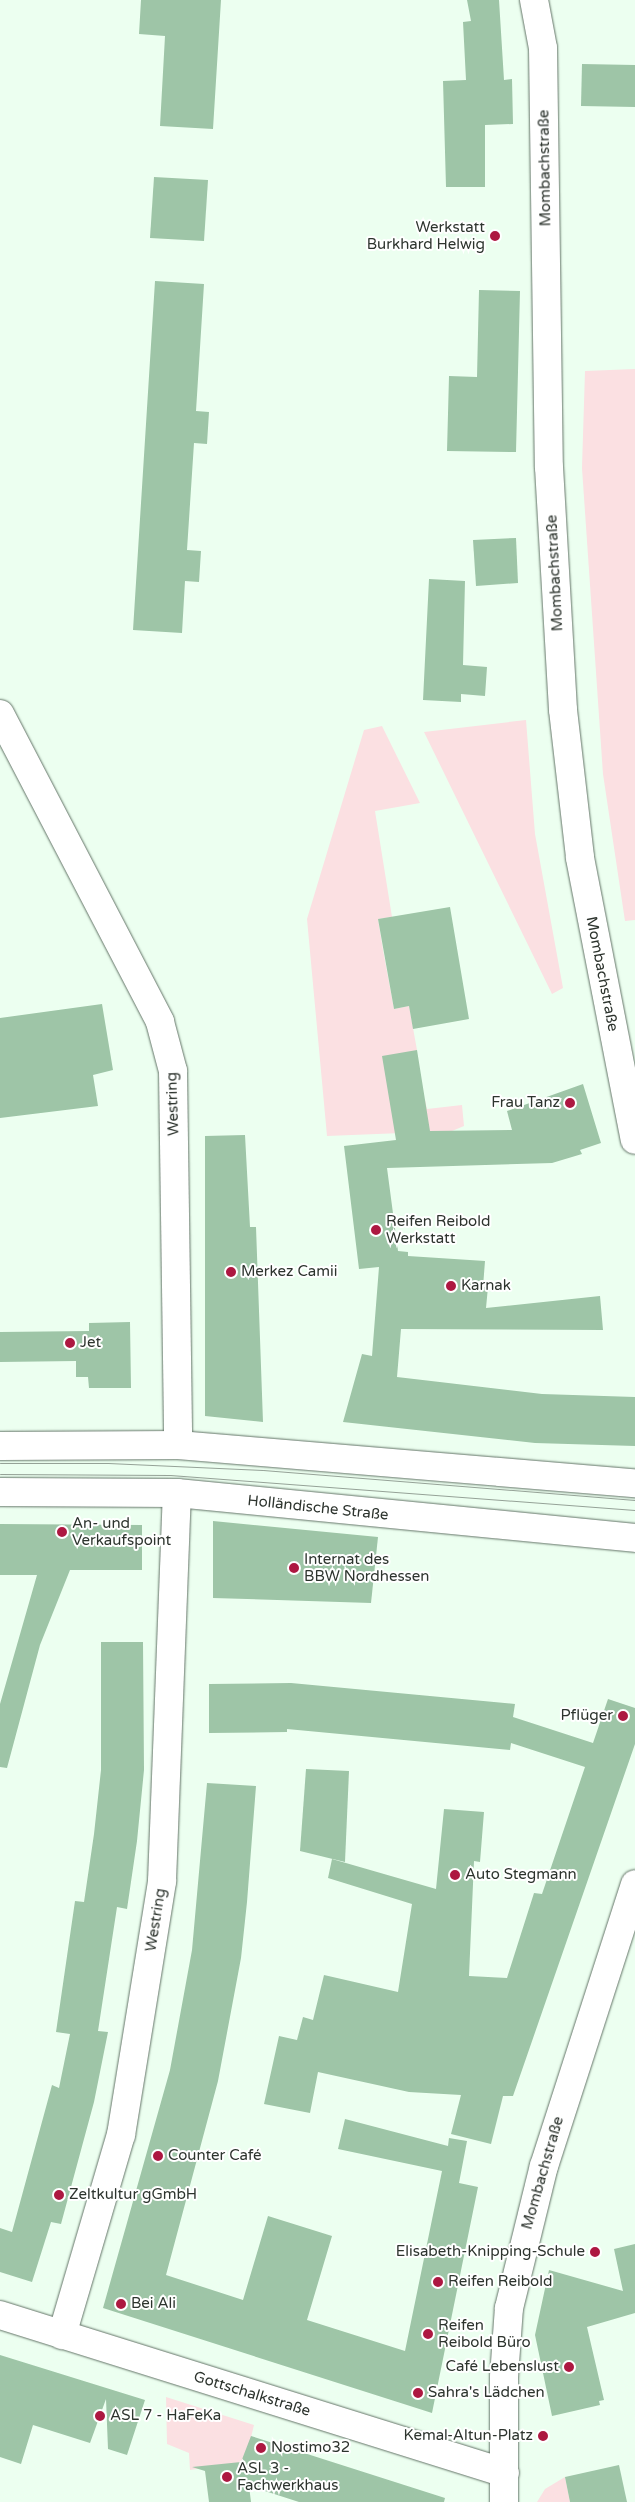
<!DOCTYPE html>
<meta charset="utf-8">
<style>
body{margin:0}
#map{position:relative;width:635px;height:2502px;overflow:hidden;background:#ecfff0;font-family:"Varela Round",sans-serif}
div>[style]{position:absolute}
.green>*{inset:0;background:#fbe0e2}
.building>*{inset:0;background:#9ec5a7}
.roads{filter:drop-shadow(0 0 1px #647568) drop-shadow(0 0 1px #647568)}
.street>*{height:28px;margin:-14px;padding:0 14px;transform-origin:14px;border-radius:14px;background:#fff}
.secondary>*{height:28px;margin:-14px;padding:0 14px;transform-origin:14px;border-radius:14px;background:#fff}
.primary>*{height:28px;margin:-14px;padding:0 14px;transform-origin:14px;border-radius:14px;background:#fff}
.tram>*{height:1px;margin:-0.5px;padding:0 0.5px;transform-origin:0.5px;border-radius:0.5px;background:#95a297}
.dots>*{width:14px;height:14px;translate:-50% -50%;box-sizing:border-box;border:2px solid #fff;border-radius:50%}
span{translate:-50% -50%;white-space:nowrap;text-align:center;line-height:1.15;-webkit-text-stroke:4px #fff;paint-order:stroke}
.street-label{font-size:15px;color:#2d342e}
.poi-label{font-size:15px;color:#2d342e}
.right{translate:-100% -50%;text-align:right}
.left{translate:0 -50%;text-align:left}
</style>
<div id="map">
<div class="green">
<div style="clip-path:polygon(635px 369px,635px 920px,625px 921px,603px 774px,582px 468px,585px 371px)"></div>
<div style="clip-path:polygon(526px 720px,535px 834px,563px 988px,552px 994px,424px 732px)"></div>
<div style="clip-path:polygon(382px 726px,420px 803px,375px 811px,392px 917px,378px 919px,383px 950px,394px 1009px,409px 1006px,417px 1050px,391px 1106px,425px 1100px,427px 1109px,462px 1105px,464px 1126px,452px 1131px,327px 1136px,307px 919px,364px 730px)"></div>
<div style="clip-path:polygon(166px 2397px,254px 2425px,245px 2462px,190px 2470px,189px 2453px,167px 2444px)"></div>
<div style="clip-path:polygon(565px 2477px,570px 2502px,537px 2502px,545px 2489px)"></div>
</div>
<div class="building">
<div style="clip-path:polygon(141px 0,221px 0,213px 129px,160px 126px,165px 36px,139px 34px)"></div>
<div style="clip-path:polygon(467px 0,499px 0,504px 80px,512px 79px,513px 124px,485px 125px,485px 187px,446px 187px,443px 81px,466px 80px,463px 22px,471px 21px)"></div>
<div style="clip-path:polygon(582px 64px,635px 65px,635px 107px,581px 106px)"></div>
<div style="clip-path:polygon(154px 177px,208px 180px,204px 241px,150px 238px)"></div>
<div style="clip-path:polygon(155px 281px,204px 284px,196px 411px,209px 412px,207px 444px,194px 443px,187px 550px,201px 551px,199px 582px,185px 581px,182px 633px,133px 630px)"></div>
<div style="clip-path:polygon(479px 290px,520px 291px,516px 452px,447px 451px,449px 376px,477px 377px)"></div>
<div style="clip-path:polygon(516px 538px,518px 583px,476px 586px,473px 540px)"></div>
<div style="clip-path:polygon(429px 579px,465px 581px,463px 665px,487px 667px,485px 696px,461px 694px,461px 702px,423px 700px)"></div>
<div style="clip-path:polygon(450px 907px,469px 1019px,413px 1029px,409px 1006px,394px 1009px,378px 919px)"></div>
<div style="clip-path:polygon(102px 1004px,113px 1070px,93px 1075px,98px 1106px,0 1118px,0 1018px)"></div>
<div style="clip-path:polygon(417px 1050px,430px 1131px,512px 1130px,507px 1111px,583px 1084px,601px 1143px,580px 1150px,582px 1154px,552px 1163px,387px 1168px,398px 1251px,408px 1252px,408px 1256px,485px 1261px,483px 1287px,488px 1287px,486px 1308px,600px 1296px,603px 1330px,401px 1329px,397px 1377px,542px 1394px,635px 1397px,635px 1446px,535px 1443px,343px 1422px,362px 1354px,372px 1356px,379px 1267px,359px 1269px,344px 1146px,396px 1140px,382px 1056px)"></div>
<div style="clip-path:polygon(245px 1135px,250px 1227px,256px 1227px,263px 1422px,205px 1416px,205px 1136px)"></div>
<div style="clip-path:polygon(130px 1322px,131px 1388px,89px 1388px,88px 1377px,76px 1377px,76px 1361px,0 1362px,0 1332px,89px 1331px,89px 1323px)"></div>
<div style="clip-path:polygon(213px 1521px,378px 1537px,371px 1603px,213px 1598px)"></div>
<div style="clip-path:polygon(0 1524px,142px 1525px,142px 1570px,70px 1570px,40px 1645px,7px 1768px,0 1767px,0 1704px,37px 1575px,0 1575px)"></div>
<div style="clip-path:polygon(101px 1642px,143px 1642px,144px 1770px,137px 1841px,127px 1909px,117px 1907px,98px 2031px,108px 2032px,94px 2102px,61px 2224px,51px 2222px,32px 2282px,0 2272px,0 2228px,12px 2232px,52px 2085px,59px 2088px,70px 2034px,56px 2032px,75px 1901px,84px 1902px,94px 1834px,101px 1770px)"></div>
<div style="clip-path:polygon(291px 1683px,515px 1704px,513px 1717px,593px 1743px,608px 1699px,635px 1708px,635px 1744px,513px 2096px,503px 2096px,491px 2144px,451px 2134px,461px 2095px,409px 2092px,318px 2072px,310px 2113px,264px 2104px,279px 2036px,297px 2040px,303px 2017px,313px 2020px,324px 1975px,398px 1992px,412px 1904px,328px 1878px,332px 1859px,436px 1889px,444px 1809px,484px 1812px,480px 1862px,474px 1861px,469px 1976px,507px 1978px,534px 1893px,542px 1894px,585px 1767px,511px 1743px,510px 1750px,287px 1729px,287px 1732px,209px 1733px,209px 1684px)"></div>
<div style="clip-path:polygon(306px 1769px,349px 1771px,345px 1862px,300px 1851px)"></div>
<div style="clip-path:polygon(207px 1783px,256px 1786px,247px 1902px,241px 1958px,218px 2081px,166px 2275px,243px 2300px,268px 2216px,332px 2236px,307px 2320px,405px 2351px,442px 2171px,338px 2149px,345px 2119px,448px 2146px,449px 2138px,467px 2141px,459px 2183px,478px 2187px,432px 2413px,103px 2308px,170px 2070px,192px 1950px)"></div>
<div style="clip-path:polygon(635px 2244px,635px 2313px,587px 2327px,604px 2400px,599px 2401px,600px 2405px,552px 2416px,535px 2335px,549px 2270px,623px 2291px,614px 2249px)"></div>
<div style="clip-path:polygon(0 2355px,145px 2400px,127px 2455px,108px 2449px,106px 2399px,90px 2443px,33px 2425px,21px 2464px,0 2457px)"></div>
<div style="clip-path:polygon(251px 2436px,445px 2498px,444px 2502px,299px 2502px,249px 2486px,251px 2502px,209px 2502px,205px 2471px,192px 2467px,241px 2462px)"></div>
<div style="clip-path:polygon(619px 2465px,627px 2502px,570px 2502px,565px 2477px)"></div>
</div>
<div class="roads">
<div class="street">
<div style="left:0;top:714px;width:347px;rotate:62.5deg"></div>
<div style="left:160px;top:1022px;width:51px;rotate:75.1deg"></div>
<div style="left:173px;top:1071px;width:374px;rotate:89.2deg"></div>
<div style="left:0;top:2315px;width:529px;rotate:17.37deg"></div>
<div style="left:62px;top:2335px;width:209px;rotate:-73.6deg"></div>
<div style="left:121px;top:2135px;width:257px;rotate:-80.8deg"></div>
<div style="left:162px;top:1881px;width:388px;rotate:-87.8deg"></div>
<div style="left:504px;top:2502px;width:125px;rotate:-90deg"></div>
<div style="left:504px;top:2377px;width:69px;rotate:-85.9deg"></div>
<div style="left:509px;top:2308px;width:146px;rotate:-76.2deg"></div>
<div style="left:544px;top:2166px;width:296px;rotate:-72.1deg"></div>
</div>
<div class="secondary">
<div style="left:534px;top:0;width:49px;rotate:79.4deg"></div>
<div style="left:543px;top:48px;width:419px;rotate:89.2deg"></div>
<div style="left:549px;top:467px;width:243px;rotate:86.7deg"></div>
<div style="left:563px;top:710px;width:149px;rotate:83.4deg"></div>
<div style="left:580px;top:858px;width:287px;rotate:79deg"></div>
</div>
<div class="primary">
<div style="left:0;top:1446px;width:178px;rotate:-0.3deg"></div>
<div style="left:178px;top:1445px;width:459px;rotate:4.8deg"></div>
<div style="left:0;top:1492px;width:177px;rotate:0.3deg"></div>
<div style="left:177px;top:1493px;width:460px;rotate:5.6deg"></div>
</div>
</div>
<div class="tram">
<div style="left:0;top:1463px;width:108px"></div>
<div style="left:108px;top:1463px;width:155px;rotate:2.6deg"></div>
<div style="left:263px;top:1470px;width:373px;rotate:4.6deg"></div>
<div style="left:0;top:1474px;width:170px;rotate:0.3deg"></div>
<div style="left:170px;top:1475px;width:466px;rotate:4.3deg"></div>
</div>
<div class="dots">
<div style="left:495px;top:236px;background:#ad1841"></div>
<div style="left:570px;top:1103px;background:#ad1841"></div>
<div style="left:376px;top:1230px;background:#ad1841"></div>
<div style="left:231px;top:1272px;background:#ad1841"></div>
<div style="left:451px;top:1286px;background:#ad1841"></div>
<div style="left:70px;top:1343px;background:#ad1841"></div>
<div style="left:62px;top:1532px;background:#ad1841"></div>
<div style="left:294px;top:1568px;background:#ad1841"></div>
<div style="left:623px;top:1716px;background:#ad1841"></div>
<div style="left:455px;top:1875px;background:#ad1841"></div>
<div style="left:158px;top:2156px;background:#ad1841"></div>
<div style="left:59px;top:2195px;background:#ad1841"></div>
<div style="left:595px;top:2252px;background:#ad1841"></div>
<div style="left:438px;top:2282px;background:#ad1841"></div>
<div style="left:121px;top:2304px;background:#ad1841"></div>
<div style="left:428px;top:2334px;background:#ad1841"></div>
<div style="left:569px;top:2367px;background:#ad1841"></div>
<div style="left:418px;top:2393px;background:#ad1841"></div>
<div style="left:100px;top:2416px;background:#ad1841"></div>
<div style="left:543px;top:2436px;background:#ad1841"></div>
<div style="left:261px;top:2448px;background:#ad1841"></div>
<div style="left:227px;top:2477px;background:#ad1841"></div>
</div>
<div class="street-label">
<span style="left:545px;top:168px;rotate:-91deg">Mombachstraße</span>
<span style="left:555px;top:573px;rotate:-93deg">Mombachstraße</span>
<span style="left:602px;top:974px;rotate:79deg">Mombachstraße</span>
<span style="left:173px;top:1104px;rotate:-92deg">Westring</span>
<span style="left:318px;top:1508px;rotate:6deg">Holländische Straße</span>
<span style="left:156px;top:1920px;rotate:-81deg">Westring</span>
<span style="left:543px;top:2173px;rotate:-74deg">Mombachstraße</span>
<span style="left:252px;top:2394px;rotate:17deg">Gottschalkstraße</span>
</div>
<div class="poi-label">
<span class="right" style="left:485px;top:236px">Werkstatt<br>Burkhard Helwig</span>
<span class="right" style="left:560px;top:1103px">Frau Tanz</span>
<span class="left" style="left:386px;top:1230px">Reifen Reibold<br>Werkstatt</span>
<span class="left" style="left:241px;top:1272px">Merkez Camii</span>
<span class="left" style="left:461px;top:1286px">Karnak</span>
<span class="left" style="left:80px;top:1343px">Jet</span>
<span class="left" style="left:72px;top:1532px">An- und<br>Verkaufspoint</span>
<span class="left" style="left:304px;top:1568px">Internat des<br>BBW Nordhessen</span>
<span class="right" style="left:613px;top:1716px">Pflüger</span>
<span class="left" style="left:465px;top:1875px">Auto Stegmann</span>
<span class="left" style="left:168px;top:2156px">Counter Café</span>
<span class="left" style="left:69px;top:2195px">Zeltkultur gGmbH</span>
<span class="right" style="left:585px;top:2252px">Elisabeth-Knipping-Schule</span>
<span class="left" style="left:448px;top:2282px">Reifen Reibold</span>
<span class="left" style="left:131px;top:2304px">Bei Ali</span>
<span class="left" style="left:438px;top:2334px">Reifen<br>Reibold Büro</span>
<span class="right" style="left:559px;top:2367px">Café Lebenslust</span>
<span class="left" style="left:428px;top:2393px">Sahra's Lädchen</span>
<span class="left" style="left:110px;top:2416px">ASL 7 - HaFeKa</span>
<span class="right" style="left:533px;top:2436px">Kemal-Altun-Platz</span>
<span class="left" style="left:271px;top:2448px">Nostimo32</span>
<span class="left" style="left:237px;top:2477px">ASL 3 -<br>Fachwerkhaus</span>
</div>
</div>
